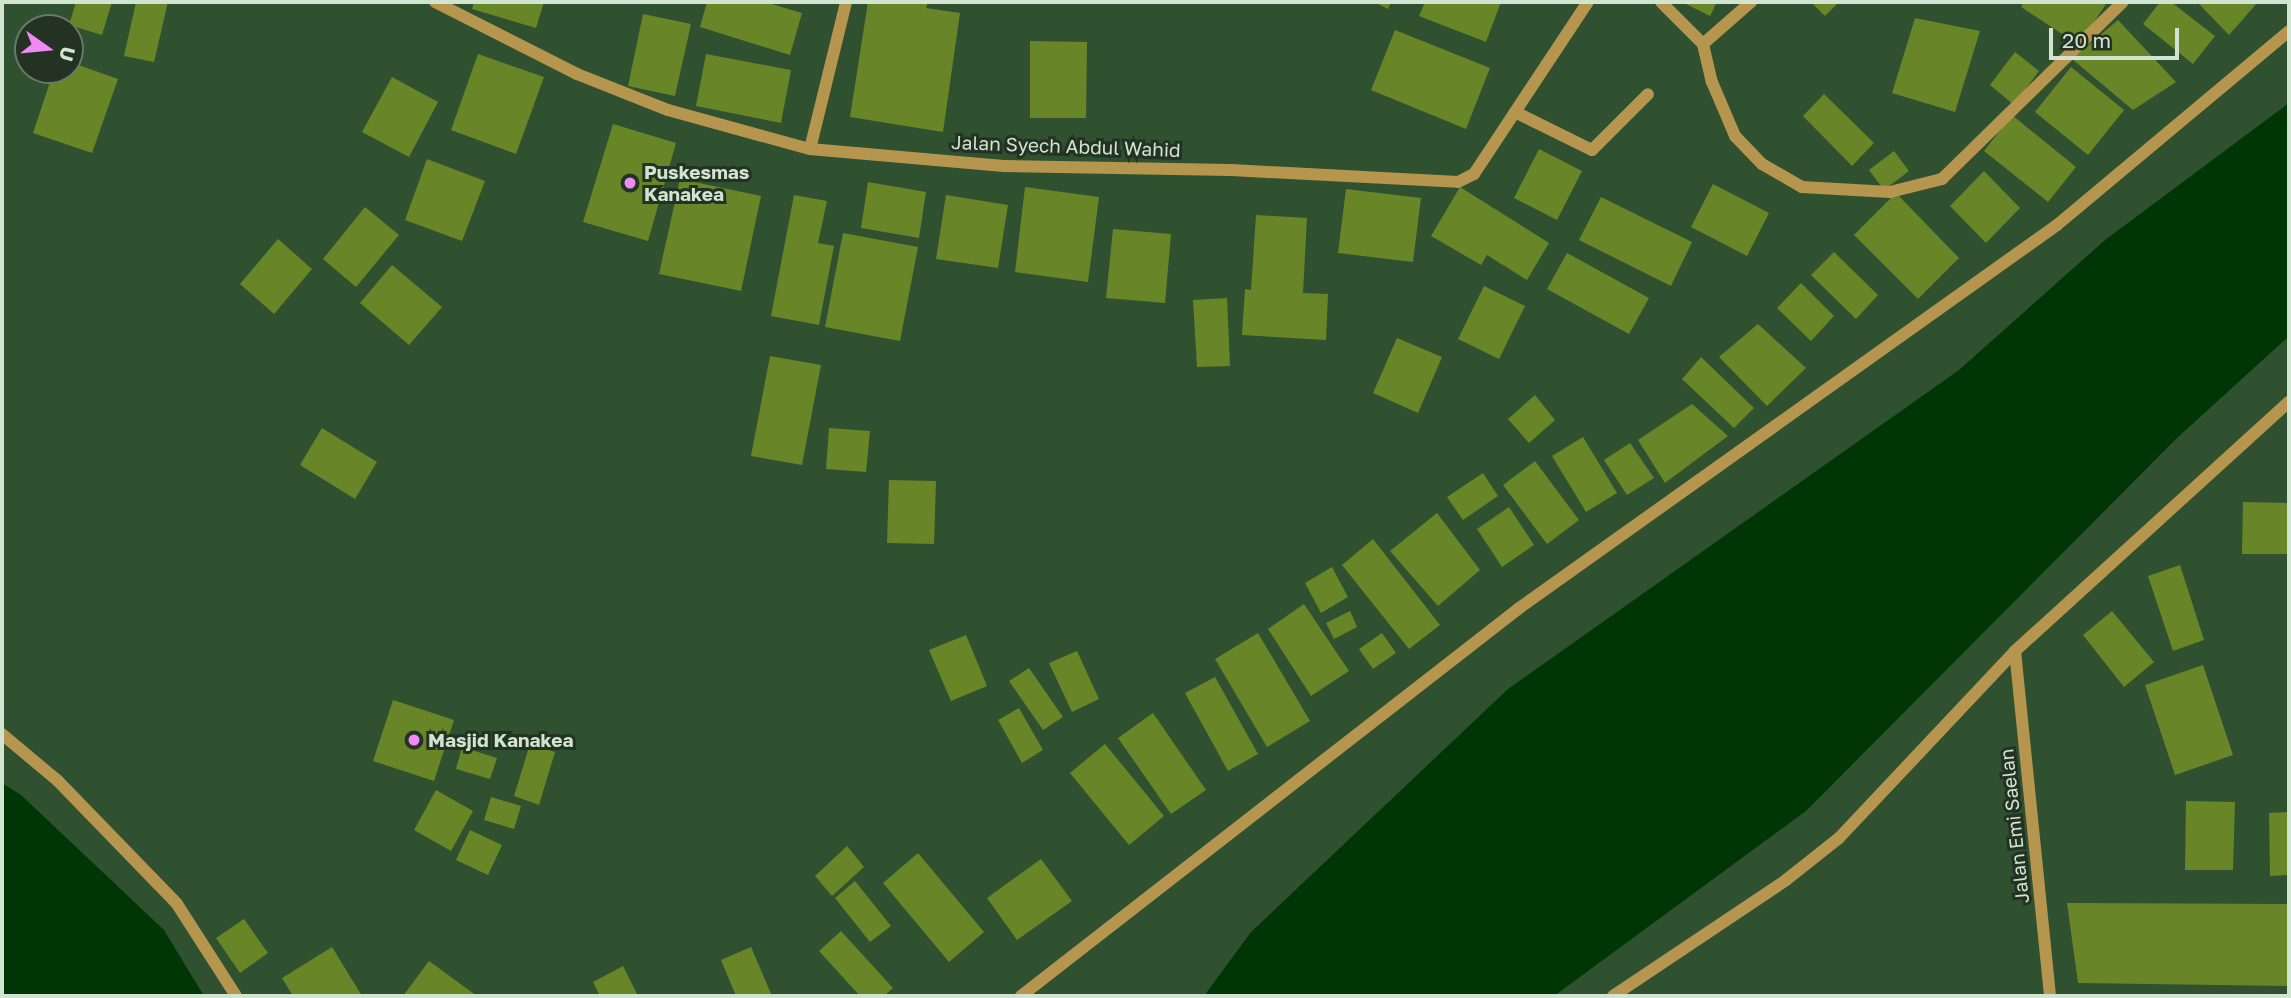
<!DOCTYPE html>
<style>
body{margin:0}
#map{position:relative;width:2291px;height:998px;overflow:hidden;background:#2f5130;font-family:"Golos Text",sans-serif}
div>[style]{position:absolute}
.water>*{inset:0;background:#003606}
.building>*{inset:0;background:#688627}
.minor>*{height:12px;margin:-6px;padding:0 6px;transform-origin:6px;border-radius:6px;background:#b6964f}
.dots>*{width:19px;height:19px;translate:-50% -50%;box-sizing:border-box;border:4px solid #233223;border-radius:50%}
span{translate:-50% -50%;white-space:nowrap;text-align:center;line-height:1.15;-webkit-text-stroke:6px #233223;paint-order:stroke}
.street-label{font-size:19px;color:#d0e4d0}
.poi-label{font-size:19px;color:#d0e4d0;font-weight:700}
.left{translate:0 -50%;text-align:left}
.frame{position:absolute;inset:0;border:4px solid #d0e4d0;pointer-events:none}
.north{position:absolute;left:14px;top:14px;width:70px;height:70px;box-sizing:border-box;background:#233223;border:2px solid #687968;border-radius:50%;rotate:105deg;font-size:19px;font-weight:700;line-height:28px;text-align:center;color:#d0e4d0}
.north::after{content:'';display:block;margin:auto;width:24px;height:32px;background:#f08bf6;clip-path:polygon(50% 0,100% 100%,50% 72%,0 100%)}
.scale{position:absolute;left:2049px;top:28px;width:130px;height:32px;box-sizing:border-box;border:4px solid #d0e4d0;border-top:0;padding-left:9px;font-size:21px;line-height:24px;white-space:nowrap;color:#d0e4d0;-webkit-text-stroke:5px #233223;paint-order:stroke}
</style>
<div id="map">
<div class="water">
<div style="clip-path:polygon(2289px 103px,2289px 336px,2177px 438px,1806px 811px,1554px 996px,1204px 996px,1251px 932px,1508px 689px,1959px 370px,2105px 240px)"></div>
<div style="clip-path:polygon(2px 783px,21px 795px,164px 930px,204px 996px,2px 996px)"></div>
</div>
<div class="building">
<div style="clip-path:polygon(76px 2px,112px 2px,102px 35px,69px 25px)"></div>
<div style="clip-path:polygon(136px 2px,168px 2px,154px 62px,124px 56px)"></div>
<div style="clip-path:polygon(474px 2px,544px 2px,536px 28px,472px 9px)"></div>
<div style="clip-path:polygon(707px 2px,765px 2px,802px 13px,790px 55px,700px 27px)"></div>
<div style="clip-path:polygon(868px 2px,928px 2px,926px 8px,960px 13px,943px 132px,850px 117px)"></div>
<div style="clip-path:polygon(1374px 2px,1391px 2px,1388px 9px)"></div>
<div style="clip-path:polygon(1425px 2px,1501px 2px,1486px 42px,1419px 16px)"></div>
<div style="clip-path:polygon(1682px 2px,1717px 2px,1710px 16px)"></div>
<div style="clip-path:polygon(1811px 2px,1839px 2px,1825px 16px)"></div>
<div style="clip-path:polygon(2024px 2px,2102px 2px,2106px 4px,2079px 45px,2021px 7px)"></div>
<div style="clip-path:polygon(2160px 2px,2171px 2px,2215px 36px,2193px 64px,2143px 24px)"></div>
<div style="clip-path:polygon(2197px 2px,2258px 2px,2229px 35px)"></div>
<div style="clip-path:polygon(643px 14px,691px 24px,675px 96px,628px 86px)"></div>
<div style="clip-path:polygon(1915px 18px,1980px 31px,1955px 112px,1892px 93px)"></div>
<div style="clip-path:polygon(2118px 20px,2176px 82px,2133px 110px,2072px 59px)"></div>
<div style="clip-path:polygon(1395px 30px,1490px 68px,1466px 129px,1371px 90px)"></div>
<div style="clip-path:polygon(1030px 41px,1087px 42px,1086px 118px,1030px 118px)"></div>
<div style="clip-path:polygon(2015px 52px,2039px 71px,2014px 105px,1990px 85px)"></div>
<div style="clip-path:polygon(478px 54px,544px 77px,516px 154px,451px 130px)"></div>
<div style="clip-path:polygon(706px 54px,791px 70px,781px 123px,696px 106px)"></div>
<div style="clip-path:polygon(70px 62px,118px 79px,92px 153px,33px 133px,54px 70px,70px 70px)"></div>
<div style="clip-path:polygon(2071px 67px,2124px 110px,2088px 155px,2035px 112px)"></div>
<div style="clip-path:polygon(392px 77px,438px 102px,409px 157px,362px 132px)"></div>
<div style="clip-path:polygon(1824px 94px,1874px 143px,1852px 166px,1803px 116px)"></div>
<div style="clip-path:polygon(2012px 115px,2076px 167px,2048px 202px,1984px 151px)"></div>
<div style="clip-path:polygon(613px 124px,676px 143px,648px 241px,583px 222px)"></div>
<div style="clip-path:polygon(1539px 149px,1582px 171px,1557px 220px,1514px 198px)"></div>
<div style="clip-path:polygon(1894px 151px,1909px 171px,1884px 190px,1869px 170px)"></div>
<div style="clip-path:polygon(427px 159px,485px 181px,462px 241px,405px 220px)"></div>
<div style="clip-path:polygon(1984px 171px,2020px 208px,1986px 243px,1950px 206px)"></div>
<div style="clip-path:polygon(680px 179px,761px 196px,741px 291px,659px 274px)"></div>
<div style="clip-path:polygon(868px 182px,926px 192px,919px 238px,861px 228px)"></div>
<div style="clip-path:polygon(1713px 184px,1769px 213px,1747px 256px,1691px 227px)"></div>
<div style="clip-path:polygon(1025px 187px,1099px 197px,1088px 282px,1015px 272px)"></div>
<div style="clip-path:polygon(1460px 187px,1549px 243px,1527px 280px,1487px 255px,1481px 265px,1431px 236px)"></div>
<div style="clip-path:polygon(1346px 189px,1421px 198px,1413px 262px,1338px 253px)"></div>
<div style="clip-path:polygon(1896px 193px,1959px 258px,1918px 299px,1854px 235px)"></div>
<div style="clip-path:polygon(794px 195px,827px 201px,818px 243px,834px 246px,819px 325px,771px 316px)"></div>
<div style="clip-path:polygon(946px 195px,1008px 205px,998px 268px,936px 259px)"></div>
<div style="clip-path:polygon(1601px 197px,1692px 242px,1671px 286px,1579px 240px)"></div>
<div style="clip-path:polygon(365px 207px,399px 235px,356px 287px,323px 259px)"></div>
<div style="clip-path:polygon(1256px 215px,1307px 218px,1303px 293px,1328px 294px,1326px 340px,1242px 335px,1245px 289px,1251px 290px)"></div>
<div style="clip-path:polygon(1113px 229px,1171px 234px,1165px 303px,1106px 298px)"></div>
<div style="clip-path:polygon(843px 233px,918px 247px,900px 341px,825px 327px)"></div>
<div style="clip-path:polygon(278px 239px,312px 269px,274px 314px,240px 284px)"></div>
<div style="clip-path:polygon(1834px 252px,1878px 295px,1856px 319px,1811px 275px)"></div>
<div style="clip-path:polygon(1567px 253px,1649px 298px,1629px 334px,1547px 289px)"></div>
<div style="clip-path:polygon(392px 265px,442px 307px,409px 345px,360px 303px)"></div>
<div style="clip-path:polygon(1801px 283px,1834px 316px,1811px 341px,1777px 308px)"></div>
<div style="clip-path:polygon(1484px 286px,1525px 306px,1499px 359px,1458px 339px)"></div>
<div style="clip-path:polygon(1227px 298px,1230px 366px,1197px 367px,1193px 300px)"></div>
<div style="clip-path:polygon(1758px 324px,1806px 368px,1767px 406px,1719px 357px)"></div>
<div style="clip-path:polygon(1397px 338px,1442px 357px,1418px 413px,1373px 393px)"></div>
<div style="clip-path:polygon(770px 356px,821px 365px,802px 465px,751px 456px)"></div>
<div style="clip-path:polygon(1701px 357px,1754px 408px,1734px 428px,1682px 379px)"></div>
<div style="clip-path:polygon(1535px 395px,1555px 420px,1529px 443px,1508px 419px)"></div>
<div style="clip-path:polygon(1692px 404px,1728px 436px,1665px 483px,1638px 440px)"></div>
<div style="clip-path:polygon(322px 428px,377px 462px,355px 499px,300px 465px)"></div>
<div style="clip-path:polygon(829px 428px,870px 431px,866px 472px,826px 469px)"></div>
<div style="clip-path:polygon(1583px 437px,1617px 493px,1586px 512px,1552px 456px)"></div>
<div style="clip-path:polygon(1630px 443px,1654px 478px,1627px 495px,1604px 460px)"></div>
<div style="clip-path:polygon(1535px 461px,1579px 520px,1547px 544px,1503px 485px)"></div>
<div style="clip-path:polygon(1483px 473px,1498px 496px,1463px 520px,1447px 497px)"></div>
<div style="clip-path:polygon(889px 480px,936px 481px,934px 544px,887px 543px)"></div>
<div style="clip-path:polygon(2243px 502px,2289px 503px,2289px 554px,2242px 554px)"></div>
<div style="clip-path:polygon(1509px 507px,1534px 545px,1502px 567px,1477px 529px)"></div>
<div style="clip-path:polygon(1437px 513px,1480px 570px,1438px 606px,1390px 551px)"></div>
<div style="clip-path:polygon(1373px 539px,1440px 625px,1409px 649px,1342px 565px)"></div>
<div style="clip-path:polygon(2180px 565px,2204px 640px,2173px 651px,2148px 576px)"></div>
<div style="clip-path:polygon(1332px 567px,1348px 597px,1321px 613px,1305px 583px)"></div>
<div style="clip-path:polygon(1304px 604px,1349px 671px,1311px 696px,1268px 629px)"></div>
<div style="clip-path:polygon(1350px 611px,1357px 627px,1334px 639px,1326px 623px)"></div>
<div style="clip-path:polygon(2112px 611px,2154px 662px,2124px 687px,2083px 635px)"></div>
<div style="clip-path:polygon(1258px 633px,1310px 721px,1267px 747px,1215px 659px)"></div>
<div style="clip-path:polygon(1382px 633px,1396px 653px,1373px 669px,1359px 649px)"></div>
<div style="clip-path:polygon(966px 635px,987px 686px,951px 701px,929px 650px)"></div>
<div style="clip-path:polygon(1077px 651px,1099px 699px,1072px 712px,1049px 663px)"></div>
<div style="clip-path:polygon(2203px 665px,2233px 755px,2175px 775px,2145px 685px)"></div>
<div style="clip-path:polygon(1029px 668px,1063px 717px,1043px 730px,1009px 681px)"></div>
<div style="clip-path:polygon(1215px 677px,1258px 754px,1228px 771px,1185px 693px)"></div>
<div style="clip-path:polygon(393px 700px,454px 720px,434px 781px,373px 761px)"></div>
<div style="clip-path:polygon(1019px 708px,1043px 750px,1022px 763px,998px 720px)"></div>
<div style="clip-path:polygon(1153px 713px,1206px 790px,1171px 814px,1118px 738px)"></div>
<div style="clip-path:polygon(530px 744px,555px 752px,539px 805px,514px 796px)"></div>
<div style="clip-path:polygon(1105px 744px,1164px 816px,1129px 845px,1070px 773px)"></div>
<div style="clip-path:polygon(462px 747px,497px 758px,490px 779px,456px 769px)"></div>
<div style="clip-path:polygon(436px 790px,473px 811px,451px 851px,414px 830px)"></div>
<div style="clip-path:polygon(491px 797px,521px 806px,514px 829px,484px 820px)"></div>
<div style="clip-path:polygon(2186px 801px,2235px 802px,2233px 870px,2185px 870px)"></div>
<div style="clip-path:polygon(2289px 812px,2289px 875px,2270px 876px,2269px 813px)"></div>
<div style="clip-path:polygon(470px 830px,502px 845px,488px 875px,456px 860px)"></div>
<div style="clip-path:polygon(847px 846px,864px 867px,832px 896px,815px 876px)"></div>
<div style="clip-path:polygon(918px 853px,984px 932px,949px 962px,883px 883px)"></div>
<div style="clip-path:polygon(1041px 859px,1072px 901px,1017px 940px,987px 898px)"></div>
<div style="clip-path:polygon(855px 881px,891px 926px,870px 942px,835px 898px)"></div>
<div style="clip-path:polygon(2067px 903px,2289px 904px,2289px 986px,2078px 983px)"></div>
<div style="clip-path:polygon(244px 919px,268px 953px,240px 973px,216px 938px)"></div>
<div style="clip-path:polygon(841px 931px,893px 988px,884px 996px,860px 996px,819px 951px)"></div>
<div style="clip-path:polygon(332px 947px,362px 996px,293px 996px,282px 978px)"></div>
<div style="clip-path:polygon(751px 947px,772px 996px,736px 996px,721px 960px)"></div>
<div style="clip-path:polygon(429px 961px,477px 996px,403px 996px)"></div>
<div style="clip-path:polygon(623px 966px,638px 996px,600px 996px,593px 982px)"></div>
</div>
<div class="minor">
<div style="left:435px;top:2px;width:159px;rotate:26.9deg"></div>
<div style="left:577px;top:74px;width:98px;rotate:21.6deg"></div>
<div style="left:668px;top:110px;width:147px;rotate:15.4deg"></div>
<div style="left:810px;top:149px;width:197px;rotate:5deg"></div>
<div style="left:1006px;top:166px;width:225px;rotate:1deg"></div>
<div style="left:1231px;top:170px;width:227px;rotate:3deg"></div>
<div style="left:1458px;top:182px;width:18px;rotate:-27deg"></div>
<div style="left:1474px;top:174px;width:206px;rotate:-56.5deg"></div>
<div style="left:1661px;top:2px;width:59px;rotate:45deg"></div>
<div style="left:1703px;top:44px;width:64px;rotate:-41.2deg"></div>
<div style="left:1703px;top:44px;width:39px;rotate:77deg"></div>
<div style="left:1712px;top:82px;width:59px;rotate:66.9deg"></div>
<div style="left:1735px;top:136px;width:39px;rotate:46deg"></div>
<div style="left:1762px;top:164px;width:46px;rotate:29.9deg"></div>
<div style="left:1802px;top:187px;width:88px;rotate:3.3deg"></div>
<div style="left:1890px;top:192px;width:54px;rotate:-14deg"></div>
<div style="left:1942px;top:179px;width:253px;rotate:-44.4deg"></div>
<div style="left:1515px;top:112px;width:86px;rotate:26.3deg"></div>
<div style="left:1592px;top:150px;width:79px;rotate:-45deg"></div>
<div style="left:810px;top:149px;width:151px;rotate:-76.2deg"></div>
<div style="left:2015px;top:651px;width:347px;rotate:84.2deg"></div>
<div style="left:2px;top:734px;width:73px;rotate:40deg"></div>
<div style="left:58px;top:781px;width:171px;rotate:45.9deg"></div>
<div style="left:177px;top:904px;width:109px;rotate:57.3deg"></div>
<div style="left:1021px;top:996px;width:630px;rotate:-37.91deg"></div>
<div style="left:1518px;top:609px;width:662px;rotate:-35.47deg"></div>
<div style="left:2057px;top:225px;width:302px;rotate:-39.9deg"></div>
<div style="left:1613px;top:996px;width:208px;rotate:-33.8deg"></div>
<div style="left:1786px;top:880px;width:68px;rotate:-38.4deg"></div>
<div style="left:1839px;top:838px;width:257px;rotate:-46.7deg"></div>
<div style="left:2015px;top:651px;width:370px;rotate:-42.3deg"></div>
</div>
<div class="dots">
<div style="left:630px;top:183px;background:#f08bf6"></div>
<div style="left:414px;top:740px;background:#f08bf6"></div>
</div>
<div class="street-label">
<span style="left:1066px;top:146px;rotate:2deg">Jalan Syech Abdul Wahid</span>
<span style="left:2014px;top:826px;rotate:-96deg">Jalan Emi Saelan</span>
</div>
<div class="poi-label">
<span class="left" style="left:644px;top:183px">Puskesmas<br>Kanakea</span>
<span class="left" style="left:428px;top:740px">Masjid Kanakea</span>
</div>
<div class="frame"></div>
<div class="north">U</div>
<div class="scale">20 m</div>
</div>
